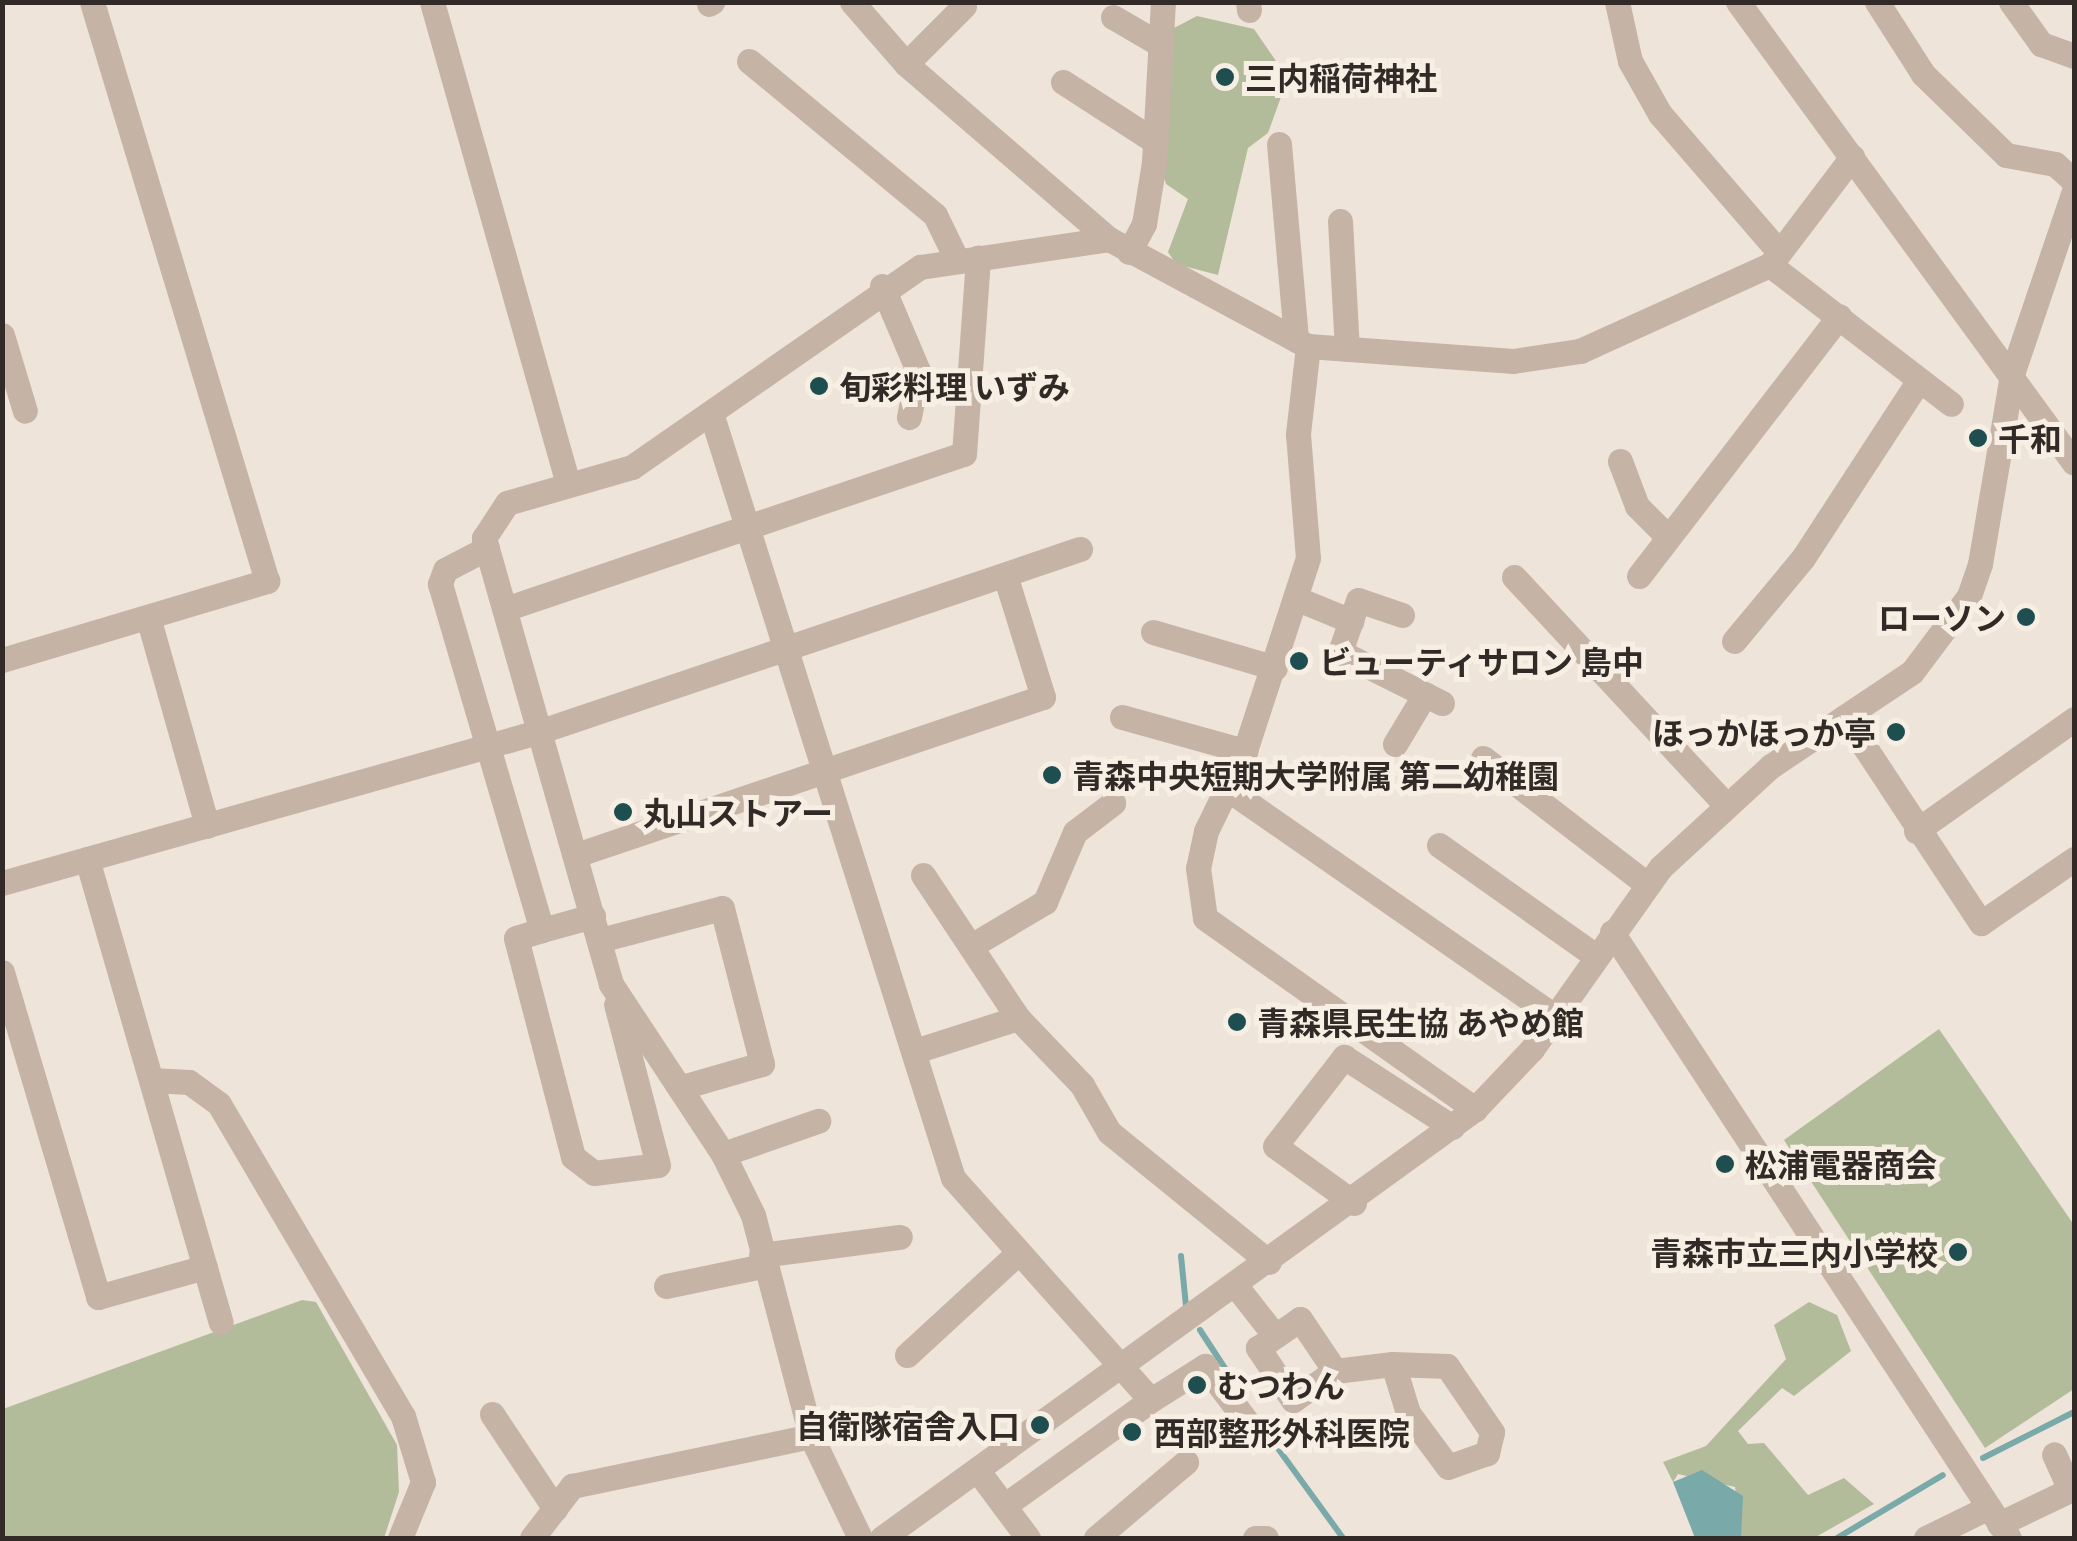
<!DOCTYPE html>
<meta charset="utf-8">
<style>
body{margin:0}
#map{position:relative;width:2077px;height:1541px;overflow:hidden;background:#efe4d9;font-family:"Exo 2","Noto Sans JP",sans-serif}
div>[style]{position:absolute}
.green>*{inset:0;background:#b2bc9a}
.water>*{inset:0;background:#7aa9a9}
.stream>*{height:6px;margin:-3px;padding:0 3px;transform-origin:3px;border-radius:3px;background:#7aa9a9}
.minor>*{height:25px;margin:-12.5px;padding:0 12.5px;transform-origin:12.5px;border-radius:12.5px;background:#c5b3a6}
.dots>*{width:28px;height:28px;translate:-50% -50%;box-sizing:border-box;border:5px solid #f7eee4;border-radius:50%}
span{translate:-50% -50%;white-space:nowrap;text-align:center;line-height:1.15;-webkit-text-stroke:10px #f7eee4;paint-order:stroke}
.poi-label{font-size:32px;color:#322a26;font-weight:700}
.left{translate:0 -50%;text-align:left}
.right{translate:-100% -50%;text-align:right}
.frame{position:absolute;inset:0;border:5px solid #322a26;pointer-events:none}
</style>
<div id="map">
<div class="green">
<div style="clip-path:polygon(1197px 16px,1254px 29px,1276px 61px,1281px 97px,1268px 133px,1248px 148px,1218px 275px,1176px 264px,1168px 252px,1188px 199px,1166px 184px,1160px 166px,1172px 29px)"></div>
<div style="clip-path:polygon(1939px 1029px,2074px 1225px,2074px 1389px,1985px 1448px,1784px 1140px)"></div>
<div style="clip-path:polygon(302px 1300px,316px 1302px,397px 1445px,399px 1492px,384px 1538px,3px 1538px,3px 1409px)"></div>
<div style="clip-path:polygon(1809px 1302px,1837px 1315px,1851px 1351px,1794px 1396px,1782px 1388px,1738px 1431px,1748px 1444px,1764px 1443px,1808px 1495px,1844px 1478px,1874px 1504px,1814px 1538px,1741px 1538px,1735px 1487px,1678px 1474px,1673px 1482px,1663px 1462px,1706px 1446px,1786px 1359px,1774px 1325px)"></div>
</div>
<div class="water">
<div style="clip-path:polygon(1702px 1470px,1743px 1496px,1741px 1538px,1695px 1538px,1673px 1482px)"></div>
</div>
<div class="stream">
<div style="left:1181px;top:1256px;width:50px;rotate:84.3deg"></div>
<div style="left:1200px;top:1330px;width:79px;rotate:56.9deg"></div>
<div style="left:1266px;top:1432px;width:131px;rotate:54deg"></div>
<div style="left:1983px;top:1458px;width:102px;rotate:-26.8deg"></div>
<div style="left:1837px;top:1538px;width:123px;rotate:-30.7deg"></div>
</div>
<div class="minor">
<div style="left:432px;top:2px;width:501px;rotate:74.24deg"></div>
<div style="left:852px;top:2px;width:82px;rotate:48.9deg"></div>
<div style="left:906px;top:64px;width:268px;rotate:40.8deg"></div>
<div style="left:1109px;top:239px;width:226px;rotate:28.3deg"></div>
<div style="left:1308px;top:346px;width:206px;rotate:4.2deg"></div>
<div style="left:1513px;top:361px;width:68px;rotate:-8.5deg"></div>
<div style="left:1580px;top:351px;width:209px;rotate:-24.4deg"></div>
<div style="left:1770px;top:265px;width:136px;rotate:-52.8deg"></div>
<div style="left:1248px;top:2px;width:8px;rotate:83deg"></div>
<div style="left:1617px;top:2px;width:60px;rotate:77.6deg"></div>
<div style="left:1630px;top:61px;width:61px;rotate:60.5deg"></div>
<div style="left:1660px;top:114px;width:182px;rotate:49.2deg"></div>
<div style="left:1738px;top:2px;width:570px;rotate:53.91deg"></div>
<div style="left:1877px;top:2px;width:85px;rotate:57.4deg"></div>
<div style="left:1923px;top:74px;width:116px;rotate:44.3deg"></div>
<div style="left:2006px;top:155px;width:50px;rotate:10.4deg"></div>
<div style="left:2055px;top:164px;width:25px;rotate:42deg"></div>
<div style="left:2011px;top:2px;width:52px;rotate:54.5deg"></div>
<div style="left:2041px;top:44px;width:35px;rotate:20deg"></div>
<div style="left:709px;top:4px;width:4px;rotate:-34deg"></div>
<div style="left:1113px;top:17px;width:56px;rotate:30.3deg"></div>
<div style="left:749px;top:61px;width:241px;rotate:39.6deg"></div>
<div style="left:935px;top:215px;width:48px;rotate:64deg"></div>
<div style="left:906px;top:64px;width:82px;rotate:-45deg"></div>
<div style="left:1063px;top:82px;width:111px;rotate:32.8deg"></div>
<div style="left:1279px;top:144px;width:197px;rotate:85deg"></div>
<div style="left:1340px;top:221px;width:128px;rotate:86.9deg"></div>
<div style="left:1129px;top:252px;width:32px;rotate:-62deg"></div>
<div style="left:1144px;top:224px;width:63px;rotate:-80.8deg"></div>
<div style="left:1154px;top:162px;width:160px;rotate:-86.8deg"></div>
<div style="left:1770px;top:265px;width:228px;rotate:37.5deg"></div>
<div style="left:882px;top:286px;width:92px;rotate:67deg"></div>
<div style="left:918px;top:371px;width:47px;rotate:101.1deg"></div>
<div style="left:2px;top:335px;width:79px;rotate:73.2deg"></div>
<div style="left:1308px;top:346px;width:89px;rotate:96.5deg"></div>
<div style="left:1298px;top:434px;width:124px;rotate:85.4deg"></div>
<div style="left:1308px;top:558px;width:203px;rotate:108.1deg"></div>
<div style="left:1245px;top:751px;width:89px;rotate:116deg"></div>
<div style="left:1206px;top:831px;width:38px;rotate:102deg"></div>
<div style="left:1198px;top:868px;width:50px;rotate:82deg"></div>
<div style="left:1205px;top:918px;width:331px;rotate:35.3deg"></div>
<div style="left:712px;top:416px;width:799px;rotate:72.45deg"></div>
<div style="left:953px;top:1178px;width:297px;rotate:48.3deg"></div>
<div style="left:1151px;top:1400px;width:64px;rotate:-32.2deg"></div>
<div style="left:1205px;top:1366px;width:86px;rotate:53deg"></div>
<div style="left:1620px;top:461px;width:48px;rotate:69.3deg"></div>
<div style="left:1637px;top:506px;width:44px;rotate:45deg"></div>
<div style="left:487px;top:548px;width:47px;rotate:152.4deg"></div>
<div style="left:445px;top:570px;width:15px;rotate:110deg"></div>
<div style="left:440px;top:584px;width:361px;rotate:73.6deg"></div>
<div style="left:542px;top:930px;width:53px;rotate:-15.4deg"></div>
<div style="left:1639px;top:576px;width:328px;rotate:-52.4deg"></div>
<div style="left:1514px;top:577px;width:311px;rotate:47.1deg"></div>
<div style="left:1295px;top:598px;width:61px;rotate:22.3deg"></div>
<div style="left:505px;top:609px;width:484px;rotate:-18.7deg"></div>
<div style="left:964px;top:454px;width:197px;rotate:-85.9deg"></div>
<div style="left:1402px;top:615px;width:46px;rotate:-161.2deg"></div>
<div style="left:1358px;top:600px;width:55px;rotate:109.1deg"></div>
<div style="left:1340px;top:652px;width:114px;rotate:26.6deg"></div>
<div style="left:148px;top:617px;width:217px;rotate:74.2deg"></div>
<div style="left:1153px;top:632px;width:127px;rotate:16.4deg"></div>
<div style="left:1734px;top:641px;width:108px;rotate:-50.3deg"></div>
<div style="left:1803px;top:558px;width:212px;rotate:-56.9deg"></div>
<div style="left:2px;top:660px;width:277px;rotate:-16.6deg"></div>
<div style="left:267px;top:581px;width:605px;rotate:-106.82deg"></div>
<div style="left:1122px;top:717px;width:128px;rotate:15.5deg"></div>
<div style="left:1845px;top:717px;width:247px;rotate:56.6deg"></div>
<div style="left:1981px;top:923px;width:113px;rotate:-34.5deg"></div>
<div style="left:1395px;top:744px;width:58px;rotate:-59deg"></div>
<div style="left:1483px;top:758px;width:208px;rotate:37.6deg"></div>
<div style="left:1229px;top:790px;width:396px;rotate:34.8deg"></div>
<div style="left:1916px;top:831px;width:194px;rotate:-35.3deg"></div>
<div style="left:1439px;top:845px;width:192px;rotate:35.3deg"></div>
<div style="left:576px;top:855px;width:493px;rotate:-18.7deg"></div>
<div style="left:1043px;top:697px;width:128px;rotate:-107.3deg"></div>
<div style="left:87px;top:859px;width:482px;rotate:73.9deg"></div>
<div style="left:923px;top:875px;width:172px;rotate:56.4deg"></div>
<div style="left:1018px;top:1018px;width:93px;rotate:46.3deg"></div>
<div style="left:1082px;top:1085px;width:54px;rotate:60.1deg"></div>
<div style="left:1109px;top:1132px;width:206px;rotate:39.1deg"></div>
<div style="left:2px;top:883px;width:560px;rotate:-15.75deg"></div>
<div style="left:541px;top:731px;width:569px;rotate:-18.66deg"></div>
<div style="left:542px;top:930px;width:27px;rotate:163deg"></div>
<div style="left:516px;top:938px;width:226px;rotate:75.4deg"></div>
<div style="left:573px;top:1157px;width:26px;rotate:37deg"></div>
<div style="left:594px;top:1173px;width:64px;rotate:-7.1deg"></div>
<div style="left:658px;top:1165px;width:166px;rotate:-104.6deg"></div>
<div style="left:1612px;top:932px;width:724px;rotate:56.77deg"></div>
<div style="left:600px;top:940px;width:126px;rotate:-14.7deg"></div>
<div style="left:722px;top:908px;width:161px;rotate:75.6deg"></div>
<div style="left:762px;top:1064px;width:86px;rotate:163.9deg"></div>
<div style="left:971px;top:946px;width:86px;rotate:-30.7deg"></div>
<div style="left:1045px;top:902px;width:76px;rotate:-66.8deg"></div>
<div style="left:1075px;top:832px;width:48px;rotate:-37.3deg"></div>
<div style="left:2px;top:972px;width:339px;rotate:73.5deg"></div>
<div style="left:98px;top:1297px;width:111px;rotate:-15.7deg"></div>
<div style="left:915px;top:1051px;width:108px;rotate:-17.8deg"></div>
<div style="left:151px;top:1080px;width:38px;rotate:3deg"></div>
<div style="left:189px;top:1082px;width:37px;rotate:36deg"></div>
<div style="left:219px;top:1104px;width:362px;rotate:59.5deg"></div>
<div style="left:403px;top:1416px;width:69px;rotate:73.1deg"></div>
<div style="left:423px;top:1482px;width:61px;rotate:112.3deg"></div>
<div style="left:723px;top:1154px;width:101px;rotate:-19.2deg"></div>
<div style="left:1354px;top:1203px;width:97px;rotate:-144.2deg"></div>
<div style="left:1275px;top:1146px;width:113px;rotate:-52.2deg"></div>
<div style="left:1344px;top:1057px;width:129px;rotate:32.9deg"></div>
<div style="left:761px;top:1255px;width:140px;rotate:-7.4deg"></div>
<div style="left:666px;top:1286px;width:99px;rotate:-11.7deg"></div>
<div style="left:1236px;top:1286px;width:63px;rotate:52deg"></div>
<div style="left:1300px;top:1319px;width:63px;rotate:56.1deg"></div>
<div style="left:1335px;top:1371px;width:51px;rotate:145.4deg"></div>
<div style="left:1293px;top:1400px;width:63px;rotate:-123.9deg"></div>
<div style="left:1258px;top:1348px;width:51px;rotate:-34.6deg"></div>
<div style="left:907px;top:1355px;width:152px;rotate:-42.6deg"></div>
<div style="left:1335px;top:1371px;width:58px;rotate:-6.9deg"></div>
<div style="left:1393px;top:1364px;width:54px;rotate:2.1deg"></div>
<div style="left:1447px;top:1366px;width:80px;rotate:55.7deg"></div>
<div style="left:1492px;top:1432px;width:22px;rotate:103deg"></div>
<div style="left:1487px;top:1453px;width:41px;rotate:160.3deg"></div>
<div style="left:1448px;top:1467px;width:67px;rotate:-126.5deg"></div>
<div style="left:1408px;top:1413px;width:51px;rotate:-107deg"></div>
<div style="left:492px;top:1414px;width:114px;rotate:56.4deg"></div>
<div style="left:978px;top:1471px;width:84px;rotate:53.3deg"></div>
<div style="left:1004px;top:1506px;width:181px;rotate:-35.8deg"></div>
<div style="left:1999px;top:1524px;width:79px;rotate:-25.6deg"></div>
<div style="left:2070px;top:1490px;width:39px;rotate:-114deg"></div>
<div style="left:532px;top:1538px;width:66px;rotate:-52.4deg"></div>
<div style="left:572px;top:1486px;width:244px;rotate:-11.8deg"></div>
<div style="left:860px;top:1538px;width:113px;rotate:-115.7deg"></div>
<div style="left:811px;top:1436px;width:228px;rotate:-104.7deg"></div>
<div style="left:753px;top:1215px;width:68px;rotate:-116.2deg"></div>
<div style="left:723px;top:1154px;width:204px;rotate:-123.4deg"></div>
<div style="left:611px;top:984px;width:464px;rotate:-105.9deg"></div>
<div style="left:484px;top:538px;width:42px;rotate:-56.7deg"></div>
<div style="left:507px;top:503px;width:130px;rotate:-16.1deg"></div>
<div style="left:632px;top:467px;width:351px;rotate:-34.8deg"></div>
<div style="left:920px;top:267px;width:191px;rotate:-8.4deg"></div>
<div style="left:882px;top:1538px;width:732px;rotate:-35.88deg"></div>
<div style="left:1475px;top:1109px;width:83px;rotate:-46.5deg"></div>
<div style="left:1532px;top:1049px;width:223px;rotate:-54.7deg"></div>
<div style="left:1661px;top:867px;width:149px;rotate:-42.6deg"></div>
<div style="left:1771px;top:766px;width:169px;rotate:-33.7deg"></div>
<div style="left:1912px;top:672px;width:95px;rotate:-53.1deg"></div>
<div style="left:1969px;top:596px;width:34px;rotate:-71deg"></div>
<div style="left:1980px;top:564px;width:193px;rotate:-80.4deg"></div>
<div style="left:2012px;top:374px;width:193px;rotate:-71.3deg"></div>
<div style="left:1096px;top:1538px;width:118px;rotate:-40.2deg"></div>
<div style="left:1255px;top:1538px;width:11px"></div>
<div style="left:1926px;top:1538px;width:70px;rotate:-26.2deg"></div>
</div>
<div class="dots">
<div style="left:1225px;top:77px;background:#1f4e50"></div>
<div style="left:819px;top:386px;background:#1f4e50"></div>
<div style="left:1978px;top:438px;background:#1f4e50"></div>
<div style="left:2026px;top:617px;background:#1f4e50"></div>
<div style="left:1299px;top:661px;background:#1f4e50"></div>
<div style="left:1896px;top:732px;background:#1f4e50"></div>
<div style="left:1052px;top:775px;background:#1f4e50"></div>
<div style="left:623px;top:812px;background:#1f4e50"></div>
<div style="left:1237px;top:1022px;background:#1f4e50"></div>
<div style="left:1725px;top:1164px;background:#1f4e50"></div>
<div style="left:1958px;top:1252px;background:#1f4e50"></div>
<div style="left:1197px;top:1385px;background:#1f4e50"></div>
<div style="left:1040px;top:1425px;background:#1f4e50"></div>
<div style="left:1132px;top:1432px;background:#1f4e50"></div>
</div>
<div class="poi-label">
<span class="left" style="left:1245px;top:77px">三内稲荷神社</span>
<span class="left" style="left:839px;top:386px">旬彩料理 いずみ</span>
<span class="left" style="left:1998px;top:438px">千和</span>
<span class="right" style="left:2006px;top:617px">ローソン</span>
<span class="left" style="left:1319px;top:661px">ビューティサロン 島中</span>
<span class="right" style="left:1876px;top:732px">ほっかほっか亭</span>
<span class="left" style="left:1072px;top:775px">青森中央短期大学附属 第二幼稚園</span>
<span class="left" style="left:643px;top:812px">丸山ストアー</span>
<span class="left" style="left:1257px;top:1022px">青森県民生協 あやめ館</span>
<span class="left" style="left:1745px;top:1164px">松浦電器商会</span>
<span class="right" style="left:1938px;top:1252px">青森市立三内小学校</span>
<span class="left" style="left:1217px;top:1385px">むつわん</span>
<span class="right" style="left:1020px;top:1425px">自衛隊宿舎入口</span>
<span class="left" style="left:1154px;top:1432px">西部整形外科医院</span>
</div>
<div class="frame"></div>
</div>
